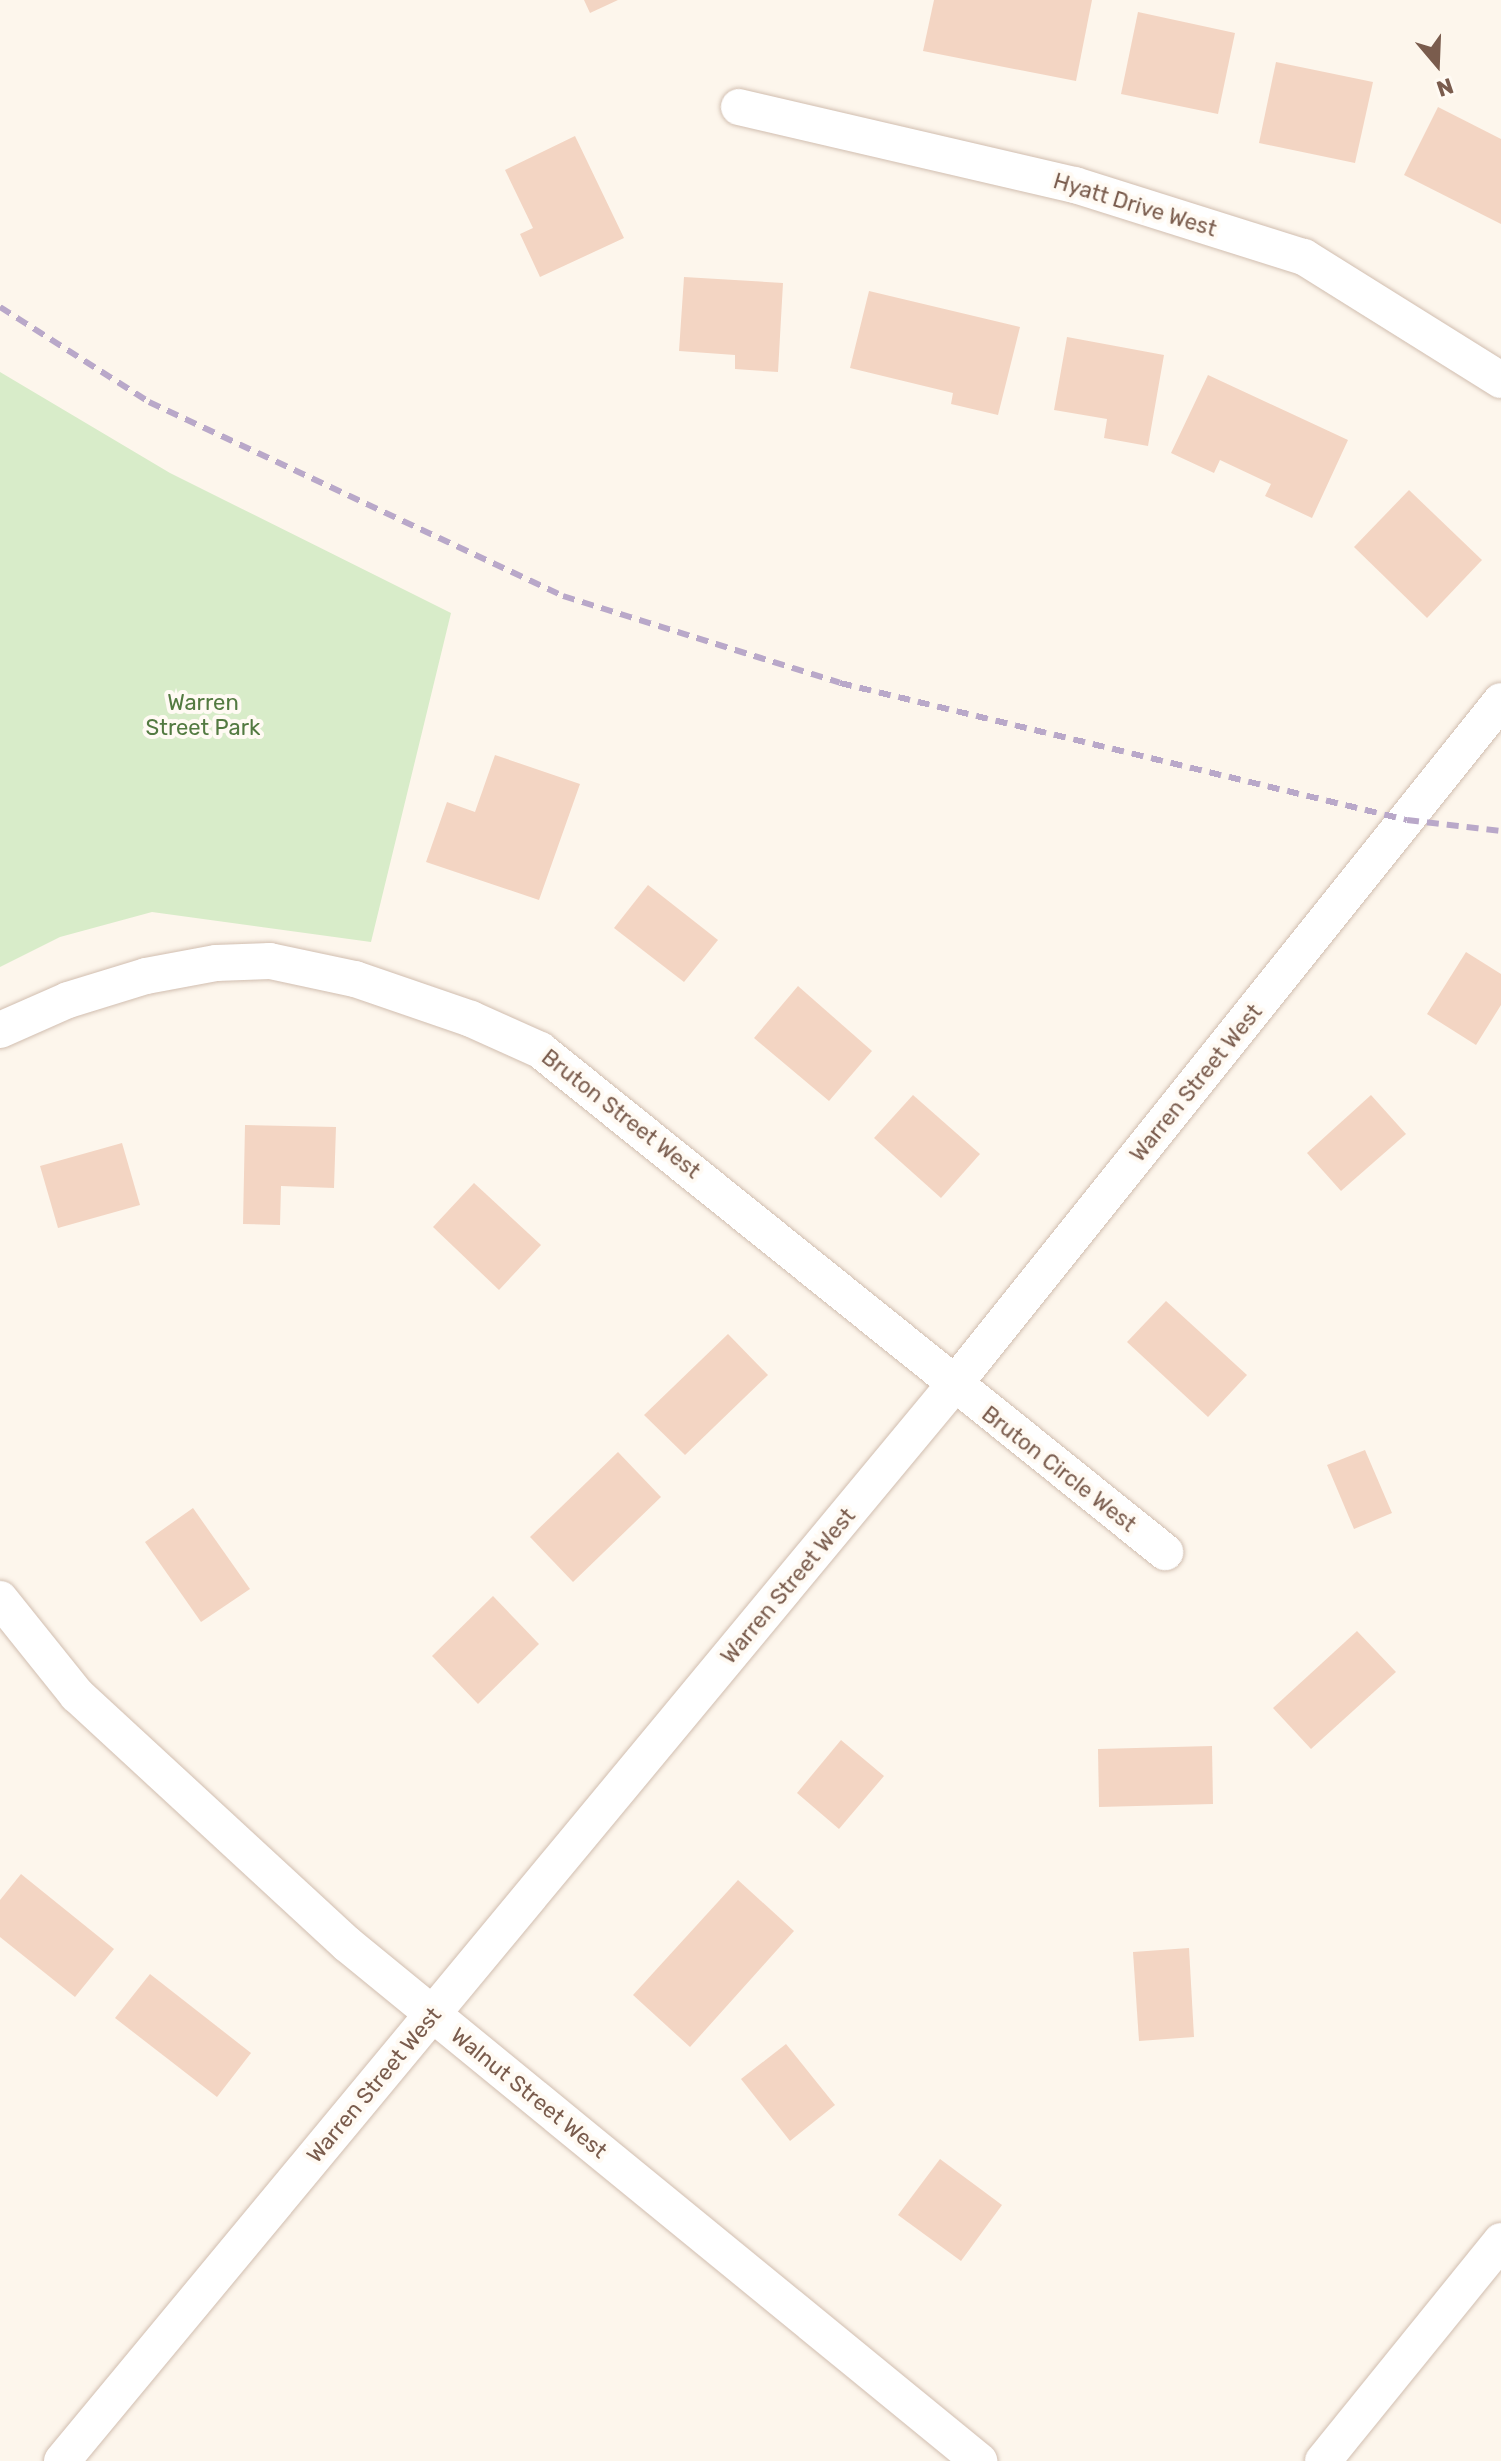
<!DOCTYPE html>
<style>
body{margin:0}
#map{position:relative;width:1501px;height:2461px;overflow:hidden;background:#fdf6ec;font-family:Rubik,sans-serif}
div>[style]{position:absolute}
.green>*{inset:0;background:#d8ecc9}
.building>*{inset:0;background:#f3d5c3}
.roads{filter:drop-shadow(0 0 2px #d1beb0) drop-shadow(0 0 2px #d1beb0)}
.street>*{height:36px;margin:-18px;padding:0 18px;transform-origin:18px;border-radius:18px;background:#fff}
.rail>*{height:6px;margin-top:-3px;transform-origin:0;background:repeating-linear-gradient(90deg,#b9a8c9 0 12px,transparent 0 20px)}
span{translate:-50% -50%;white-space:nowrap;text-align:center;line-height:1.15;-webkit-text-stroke:8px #fffaf3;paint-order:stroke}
.street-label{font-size:22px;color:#7a5c4d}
.park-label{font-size:22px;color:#537a41}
.north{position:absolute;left:1397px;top:24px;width:80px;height:80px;-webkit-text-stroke:6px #fffaf3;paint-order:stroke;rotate:161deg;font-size:22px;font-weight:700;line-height:32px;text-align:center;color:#7a5c4d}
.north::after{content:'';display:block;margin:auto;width:28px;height:36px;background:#7a5c4d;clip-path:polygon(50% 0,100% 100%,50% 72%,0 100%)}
</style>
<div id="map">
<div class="green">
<div style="clip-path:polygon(0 372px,170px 473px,451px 613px,371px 942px,152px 912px,60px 937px,0 967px)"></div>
</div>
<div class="building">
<div style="clip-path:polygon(584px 0,618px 0,590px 13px)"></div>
<div style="clip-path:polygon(934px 0,1092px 0,1076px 81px,923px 51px)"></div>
<div style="clip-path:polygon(1138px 12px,1235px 33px,1218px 114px,1121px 94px)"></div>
<div style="clip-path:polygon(1276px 62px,1373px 82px,1355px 163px,1259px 143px)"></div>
<div style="clip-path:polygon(1438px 107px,1501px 139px,1501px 224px,1404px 175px)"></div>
<div style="clip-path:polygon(575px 136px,624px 238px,540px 277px,520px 234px,533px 228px,505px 170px)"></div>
<div style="clip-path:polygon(684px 277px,783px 283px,778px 372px,735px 369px,735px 355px,679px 351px)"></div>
<div style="clip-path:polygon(869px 291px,1020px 327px,998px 415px,951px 404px,953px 393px,850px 368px)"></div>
<div style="clip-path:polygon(1067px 337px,1164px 355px,1148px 446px,1104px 438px,1107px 419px,1054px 410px)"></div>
<div style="clip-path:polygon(1208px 375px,1348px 440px,1312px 518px,1265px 496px,1271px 484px,1220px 460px,1214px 473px,1171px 453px)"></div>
<div style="clip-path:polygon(1409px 490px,1482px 560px,1427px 618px,1354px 547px)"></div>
<div style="clip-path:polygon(495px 755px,580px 784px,539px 900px,426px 862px,447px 802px,475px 812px)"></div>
<div style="clip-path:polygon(648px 885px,718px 940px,684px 982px,614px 928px)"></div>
<div style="clip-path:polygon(1466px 952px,1501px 974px,1501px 1005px,1476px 1045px,1427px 1014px)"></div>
<div style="clip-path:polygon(798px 986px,872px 1051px,829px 1101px,754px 1038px)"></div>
<div style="clip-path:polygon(913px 1095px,980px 1154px,941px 1198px,874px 1138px)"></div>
<div style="clip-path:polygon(1371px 1095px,1406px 1134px,1341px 1191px,1307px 1153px)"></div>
<div style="clip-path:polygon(245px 1125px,336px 1127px,334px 1188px,281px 1186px,280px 1225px,243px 1224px)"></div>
<div style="clip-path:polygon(122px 1143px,140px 1205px,58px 1228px,40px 1166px)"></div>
<div style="clip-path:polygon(474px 1183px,541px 1245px,499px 1290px,433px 1227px)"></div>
<div style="clip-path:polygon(1166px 1301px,1247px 1375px,1208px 1417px,1127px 1342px)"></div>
<div style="clip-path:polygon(728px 1334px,768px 1375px,685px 1455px,644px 1415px)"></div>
<div style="clip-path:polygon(1365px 1450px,1392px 1513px,1354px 1529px,1327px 1465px)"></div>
<div style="clip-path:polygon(618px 1452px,661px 1497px,573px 1582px,530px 1537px)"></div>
<div style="clip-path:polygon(193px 1508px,250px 1589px,201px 1622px,145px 1542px)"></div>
<div style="clip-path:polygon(493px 1596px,539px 1644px,478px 1704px,432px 1656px)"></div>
<div style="clip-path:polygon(1357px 1631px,1396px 1672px,1311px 1749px,1273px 1708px)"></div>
<div style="clip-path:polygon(841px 1740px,884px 1776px,839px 1829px,797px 1793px)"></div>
<div style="clip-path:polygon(1212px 1746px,1213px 1804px,1099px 1807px,1098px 1749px)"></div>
<div style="clip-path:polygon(21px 1874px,114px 1949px,75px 1997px,0 1937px,0 1900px)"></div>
<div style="clip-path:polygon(738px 1880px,794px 1931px,690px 2047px,633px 1995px)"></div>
<div style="clip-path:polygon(1189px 1948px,1194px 2037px,1139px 2041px,1133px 1952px)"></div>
<div style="clip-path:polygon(150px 1974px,251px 2053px,217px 2097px,115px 2018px)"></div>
<div style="clip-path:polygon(786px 2044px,835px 2105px,790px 2141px,741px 2079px)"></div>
<div style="clip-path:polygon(940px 2159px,1002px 2205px,961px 2261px,898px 2215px)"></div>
</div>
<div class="roads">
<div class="street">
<div style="left:739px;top:107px;width:345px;rotate:13.1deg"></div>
<div style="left:1075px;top:185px;width:240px;rotate:17.5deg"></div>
<div style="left:1304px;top:257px;width:232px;rotate:32deg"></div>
<div style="left:0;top:1030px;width:74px;rotate:-23.8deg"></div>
<div style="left:68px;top:1000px;width:82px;rotate:-17.1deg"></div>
<div style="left:146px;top:976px;width:71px;rotate:-10.5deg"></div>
<div style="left:216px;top:963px;width:54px;rotate:-2.1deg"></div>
<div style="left:270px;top:961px;width:87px;rotate:12deg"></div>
<div style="left:355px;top:979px;width:123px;rotate:19deg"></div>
<div style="left:471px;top:1019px;width:76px;rotate:24.2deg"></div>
<div style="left:540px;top:1050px;width:802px;rotate:38.77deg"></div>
<div style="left:0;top:1599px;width:123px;rotate:51.3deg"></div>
<div style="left:77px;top:1695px;width:367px;rotate:42.7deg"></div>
<div style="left:347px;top:1944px;width:817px;rotate:39.28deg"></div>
<div style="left:62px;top:2461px;width:1396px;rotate:-50.35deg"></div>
<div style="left:953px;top:1386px;width:877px;rotate:-51.34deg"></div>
<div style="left:1323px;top:2461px;width:283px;rotate:-51deg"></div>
</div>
</div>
<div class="rail">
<div style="left:0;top:307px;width:177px;rotate:32.5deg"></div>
<div style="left:149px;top:402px;width:457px;rotate:25.1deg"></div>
<div style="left:563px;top:596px;width:290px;rotate:17.4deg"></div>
<div style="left:840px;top:683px;width:583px;rotate:13.58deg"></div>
<div style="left:1407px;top:820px;width:95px;rotate:6.7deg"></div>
</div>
<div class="street-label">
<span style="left:1135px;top:205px;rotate:17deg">Hyatt Drive West</span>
<span style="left:1196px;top:1083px;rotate:-51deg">Warren Street West</span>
<span style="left:621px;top:1114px;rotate:38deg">Bruton Street West</span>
<span style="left:1059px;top:1469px;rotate:38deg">Bruton Circle West</span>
<span style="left:788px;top:1586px;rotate:-50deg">Warren Street West</span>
<span style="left:374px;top:2085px;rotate:-50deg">Warren Street West</span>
<span style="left:529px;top:2093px;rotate:39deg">Walnut Street West</span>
</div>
<div class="park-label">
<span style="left:203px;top:715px">Warren<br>Street Park</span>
</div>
<div class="north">N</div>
</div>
